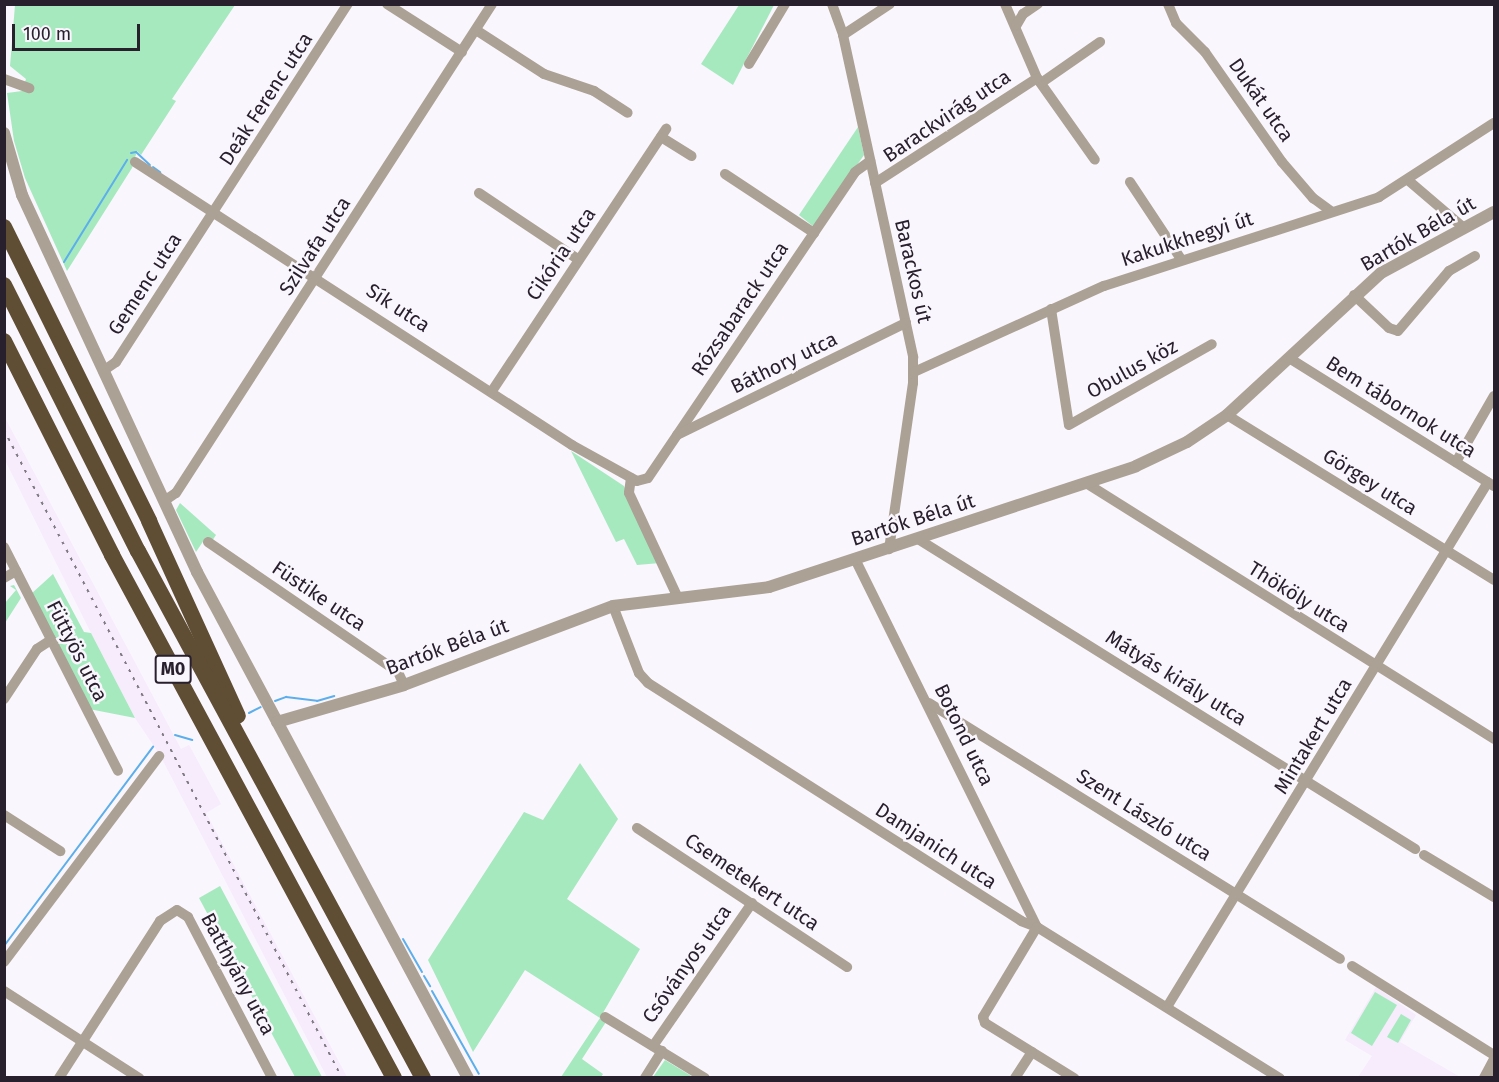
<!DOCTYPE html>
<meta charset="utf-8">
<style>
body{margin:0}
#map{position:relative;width:1499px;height:1082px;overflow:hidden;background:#faf6fd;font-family:"Fira Sans",sans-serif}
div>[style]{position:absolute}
.built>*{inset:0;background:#f6ecfc}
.green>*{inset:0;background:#a6e9bf}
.stream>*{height:2px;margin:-1px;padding:0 1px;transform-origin:1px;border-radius:1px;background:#5cafeb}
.minor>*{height:10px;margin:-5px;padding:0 5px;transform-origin:5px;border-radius:5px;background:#aba194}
.tertiary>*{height:12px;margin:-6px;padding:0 6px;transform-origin:6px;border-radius:6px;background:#aba194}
.trunk>*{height:16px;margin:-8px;padding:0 8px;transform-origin:8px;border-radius:8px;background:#604e34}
.rail>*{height:2px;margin-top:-1px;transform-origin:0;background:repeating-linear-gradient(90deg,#807984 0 3px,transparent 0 9px)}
span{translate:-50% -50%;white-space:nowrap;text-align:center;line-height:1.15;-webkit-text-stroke:5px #faf6fd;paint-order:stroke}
.shield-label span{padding:2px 4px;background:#faf6fd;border:2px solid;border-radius:4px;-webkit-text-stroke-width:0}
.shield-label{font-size:18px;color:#28202d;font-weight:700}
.street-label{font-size:20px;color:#28202d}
.frame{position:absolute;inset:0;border:6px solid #28202d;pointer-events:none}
.scale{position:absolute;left:12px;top:24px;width:128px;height:27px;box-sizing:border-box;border:3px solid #28202d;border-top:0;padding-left:8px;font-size:18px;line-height:21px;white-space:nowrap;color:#28202d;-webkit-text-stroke:4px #faf6fd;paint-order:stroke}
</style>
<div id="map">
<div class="built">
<div style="clip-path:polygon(4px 416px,181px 749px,189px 745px,221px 804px,206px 813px,347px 1077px,327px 1077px,160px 755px,135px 718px,91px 633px,5px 460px)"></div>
<div style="clip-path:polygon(1376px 987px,1416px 1015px,1400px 1042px,1460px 1077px,1358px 1077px,1372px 1056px,1345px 1040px)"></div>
</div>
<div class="green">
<div style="clip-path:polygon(15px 5px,235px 5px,172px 99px,176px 101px,141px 155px,137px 151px,132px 168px,67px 271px,25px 178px,14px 141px,7px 93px,22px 91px,26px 79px,10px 66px)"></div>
<div style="clip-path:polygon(739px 5px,774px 5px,733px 85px,701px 64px)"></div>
<div style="clip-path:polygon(858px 127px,864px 155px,814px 227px,799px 215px)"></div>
<div style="clip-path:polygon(571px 451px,624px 486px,660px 563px,637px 565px,624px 539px,616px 542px)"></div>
<div style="clip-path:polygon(180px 503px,216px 535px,212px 541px,206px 537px,196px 552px,176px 510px)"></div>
<div style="clip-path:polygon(53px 574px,84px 632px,91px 633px,135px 718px,89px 709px,31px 594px)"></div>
<div style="clip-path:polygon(14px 585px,21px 598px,5px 623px,5px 603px,16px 590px,10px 586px)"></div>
<div style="clip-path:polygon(580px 763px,618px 819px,567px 899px,640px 949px,600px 1018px,606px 1022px,582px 1059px,603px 1074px,601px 1077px,561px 1077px,600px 1018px,525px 970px,473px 1052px,428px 960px,524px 812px,543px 820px)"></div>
<div style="clip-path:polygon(220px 886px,322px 1077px,295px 1077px,199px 898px)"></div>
<div style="clip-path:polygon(1375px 992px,1397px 1005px,1372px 1046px,1351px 1033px)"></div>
<div style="clip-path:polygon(1401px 1014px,1411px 1020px,1398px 1043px,1387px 1037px)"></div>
<div style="clip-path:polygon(665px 1060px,693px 1077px,653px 1077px)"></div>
</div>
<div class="stream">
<div style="left:131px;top:153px;width:5px;rotate:-11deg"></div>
<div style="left:136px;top:152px;width:19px;rotate:43deg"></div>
<div style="left:153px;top:167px;width:9px;rotate:36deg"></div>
<div style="left:64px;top:262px;width:120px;rotate:-58.3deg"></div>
<div style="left:275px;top:701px;width:12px;rotate:-20deg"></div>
<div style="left:286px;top:697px;width:31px;rotate:7deg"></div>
<div style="left:317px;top:701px;width:18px;rotate:-16deg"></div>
<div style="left:249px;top:713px;width:13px;rotate:-27deg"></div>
<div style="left:175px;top:735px;width:18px;rotate:16deg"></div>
<div style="left:403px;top:939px;width:38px;rotate:60deg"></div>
<div style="left:4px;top:946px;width:249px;rotate:-53.2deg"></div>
<div style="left:424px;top:976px;width:12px;rotate:59deg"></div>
<div style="left:432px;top:991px;width:95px;rotate:60.5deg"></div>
</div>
<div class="minor">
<div style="left:387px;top:4px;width:89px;rotate:32.6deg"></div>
<div style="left:832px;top:4px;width:33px;rotate:70deg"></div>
<div style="left:843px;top:35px;width:330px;rotate:77.7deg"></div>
<div style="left:913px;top:357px;width:26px;rotate:90deg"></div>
<div style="left:913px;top:383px;width:168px;rotate:98.2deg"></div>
<div style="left:1005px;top:4px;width:81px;rotate:66.6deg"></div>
<div style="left:1037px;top:78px;width:100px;rotate:54.7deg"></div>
<div style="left:1168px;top:4px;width:21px;rotate:67deg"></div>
<div style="left:1176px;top:23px;width:41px;rotate:45deg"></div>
<div style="left:1205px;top:52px;width:134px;rotate:55deg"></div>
<div style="left:1282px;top:162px;width:48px;rotate:49.3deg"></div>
<div style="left:1313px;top:198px;width:22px;rotate:36deg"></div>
<div style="left:1016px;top:26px;width:14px;rotate:-60deg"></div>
<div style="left:1023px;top:14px;width:18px;rotate:-34deg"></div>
<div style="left:476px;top:30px;width:81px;rotate:32.9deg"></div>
<div style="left:544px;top:74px;width:53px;rotate:18.8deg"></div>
<div style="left:594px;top:91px;width:40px;rotate:32.9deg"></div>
<div style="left:843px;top:35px;width:56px;rotate:-33.4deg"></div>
<div style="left:749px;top:64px;width:70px;rotate:-59deg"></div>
<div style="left:4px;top:79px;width:27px;rotate:20deg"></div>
<div style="left:1041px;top:83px;width:72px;rotate:-34.8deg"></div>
<div style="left:661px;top:137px;width:36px;rotate:32deg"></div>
<div style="left:135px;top:162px;width:521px;rotate:32.93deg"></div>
<div style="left:572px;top:445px;width:74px;rotate:29deg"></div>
<div style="left:637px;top:481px;width:11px;rotate:-15deg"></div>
<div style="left:648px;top:478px;width:369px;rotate:-55.9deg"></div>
<div style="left:855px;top:172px;width:19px;rotate:-36deg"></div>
<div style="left:725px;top:174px;width:107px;rotate:33.5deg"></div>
<div style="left:1409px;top:181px;width:72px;rotate:40.5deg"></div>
<div style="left:1130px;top:182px;width:92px;rotate:56.5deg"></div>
<div style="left:875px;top:183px;width:193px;rotate:-32.9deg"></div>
<div style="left:479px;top:193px;width:120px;rotate:33.8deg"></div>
<div style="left:1354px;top:295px;width:48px;rotate:43.3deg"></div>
<div style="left:1389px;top:328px;width:9px;rotate:18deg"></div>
<div style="left:1398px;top:331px;width:79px;rotate:-49.6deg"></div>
<div style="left:1449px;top:271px;width:30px;rotate:-30deg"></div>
<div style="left:1051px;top:309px;width:117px;rotate:81.2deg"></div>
<div style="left:1069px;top:425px;width:164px;rotate:-29.5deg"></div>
<div style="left:1289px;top:358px;width:242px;rotate:32deg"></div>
<div style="left:103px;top:371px;width:16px;rotate:-35deg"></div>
<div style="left:116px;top:362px;width:427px;rotate:-57.1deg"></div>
<div style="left:914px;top:372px;width:209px;rotate:-24.4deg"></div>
<div style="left:1104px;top:286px;width:289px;rotate:-17.9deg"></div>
<div style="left:1379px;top:197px;width:137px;rotate:-32.8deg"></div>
<div style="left:492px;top:391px;width:315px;rotate:-56.4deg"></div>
<div style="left:1227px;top:415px;width:314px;rotate:31.7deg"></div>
<div style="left:677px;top:435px;width:255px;rotate:-26.1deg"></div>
<div style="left:1456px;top:462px;width:76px;rotate:-60.1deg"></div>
<div style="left:631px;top:478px;width:15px;rotate:98deg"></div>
<div style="left:629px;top:493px;width:116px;rotate:65deg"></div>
<div style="left:1086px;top:483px;width:482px;rotate:32.1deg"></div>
<div style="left:164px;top:501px;width:14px;rotate:-34deg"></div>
<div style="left:176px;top:493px;width:582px;rotate:-57.13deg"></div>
<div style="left:918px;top:539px;width:586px;rotate:31.95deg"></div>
<div style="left:208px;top:542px;width:230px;rotate:34.4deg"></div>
<div style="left:398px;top:672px;width:14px;rotate:65deg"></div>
<div style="left:4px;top:547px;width:251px;rotate:63deg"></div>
<div style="left:855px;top:559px;width:411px;rotate:63.7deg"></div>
<div style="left:4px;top:578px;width:14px;rotate:-30deg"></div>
<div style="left:613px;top:606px;width:72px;rotate:68.8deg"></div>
<div style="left:639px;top:673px;width:13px;rotate:48deg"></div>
<div style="left:648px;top:683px;width:442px;rotate:32.5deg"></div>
<div style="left:1021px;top:921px;width:17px;rotate:21deg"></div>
<div style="left:1037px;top:927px;width:286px;rotate:31.9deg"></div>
<div style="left:4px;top:699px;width:60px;rotate:-56.6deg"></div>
<div style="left:37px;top:649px;width:17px;rotate:-33deg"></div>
<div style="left:929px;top:703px;width:484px;rotate:31.9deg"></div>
<div style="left:4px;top:815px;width:67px;rotate:32.7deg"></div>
<div style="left:637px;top:828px;width:252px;rotate:33.5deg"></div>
<div style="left:1424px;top:855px;width:82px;rotate:31deg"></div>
<div style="left:1037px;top:927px;width:105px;rotate:121deg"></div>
<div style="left:983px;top:1017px;width:6px;rotate:72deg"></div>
<div style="left:985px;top:1023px;width:105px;rotate:31.7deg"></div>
<div style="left:4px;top:962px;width:258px;rotate:-53deg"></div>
<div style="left:1352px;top:966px;width:168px;rotate:32.1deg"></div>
<div style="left:4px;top:991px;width:161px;rotate:32.8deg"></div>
<div style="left:1167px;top:1007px;width:615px;rotate:-58.56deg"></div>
<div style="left:605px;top:1017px;width:117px;rotate:31.4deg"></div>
<div style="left:653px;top:1046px;width:174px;rotate:-55.3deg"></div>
<div style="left:59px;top:1078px;width:187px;rotate:-57.2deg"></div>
<div style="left:160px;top:921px;width:20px;rotate:-33deg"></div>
<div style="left:177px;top:910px;width:13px;rotate:32deg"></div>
<div style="left:188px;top:917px;width:182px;rotate:62.4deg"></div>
<div style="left:645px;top:1078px;width:32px;rotate:-58deg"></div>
<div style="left:1015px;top:1078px;width:31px;rotate:-57deg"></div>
</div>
<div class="tertiary">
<div style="left:4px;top:133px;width:65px;rotate:73.8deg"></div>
<div style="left:22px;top:195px;width:416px;rotate:65.1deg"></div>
<div style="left:197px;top:572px;width:574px;rotate:61.83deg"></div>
<div style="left:277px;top:722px;width:132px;rotate:-16.2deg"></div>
<div style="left:404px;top:685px;width:223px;rotate:-20.7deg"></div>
<div style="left:613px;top:606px;width:157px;rotate:-6.9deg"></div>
<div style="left:769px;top:587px;width:386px;rotate:-18.2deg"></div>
<div style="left:1136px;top:466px;width:56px;rotate:-25.2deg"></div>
<div style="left:1187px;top:442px;width:48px;rotate:-34deg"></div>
<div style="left:1227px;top:415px;width:209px;rotate:-42.7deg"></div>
<div style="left:1381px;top:273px;width:128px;rotate:-28.4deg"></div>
<div style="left:1485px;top:1078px;width:19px;rotate:-62deg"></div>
</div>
<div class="trunk">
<div style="left:4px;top:227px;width:328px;rotate:63.7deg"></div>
<div style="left:149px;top:521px;width:214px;rotate:65.5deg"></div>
<div style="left:4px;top:285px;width:298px;rotate:63.3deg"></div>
<div style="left:138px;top:551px;width:599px;rotate:61.6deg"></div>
<div style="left:4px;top:341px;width:240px;rotate:63.2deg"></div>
<div style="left:112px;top:555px;width:594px;rotate:61.67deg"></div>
</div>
<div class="rail">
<div style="left:4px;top:430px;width:731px;rotate:62.45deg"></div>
</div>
<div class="shield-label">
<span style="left:173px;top:669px">M0</span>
</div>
<div class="street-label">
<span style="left:266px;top:99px;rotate:-57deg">Deák Ferenc utca</span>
<span style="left:1261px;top:100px;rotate:55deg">Dukát utca</span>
<span style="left:947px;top:116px;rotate:-34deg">Barackvirág utca</span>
<span style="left:1418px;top:234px;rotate:-30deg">Bartók Béla út</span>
<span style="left:1187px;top:239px;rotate:-18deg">Kakukkhegyi út</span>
<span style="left:315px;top:246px;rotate:-57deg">Szilvafa utca</span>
<span style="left:561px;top:254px;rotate:-56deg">Cikória utca</span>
<span style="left:913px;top:271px;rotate:77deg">Barackos út</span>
<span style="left:145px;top:284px;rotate:-57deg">Gemenc utca</span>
<span style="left:398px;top:308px;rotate:33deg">Sík utca</span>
<span style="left:740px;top:309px;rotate:-56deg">Rózsabarack utca</span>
<span style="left:784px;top:363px;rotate:-26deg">Báthory utca</span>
<span style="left:1132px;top:369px;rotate:-29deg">Obulus köz</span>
<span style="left:1401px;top:407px;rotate:32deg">Bem tábornok utca</span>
<span style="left:1370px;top:482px;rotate:32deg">Görgey utca</span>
<span style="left:913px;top:520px;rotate:-18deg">Bartók Béla út</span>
<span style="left:319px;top:596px;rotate:34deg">Füstike utca</span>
<span style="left:1299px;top:597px;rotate:32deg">Thököly utca</span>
<span style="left:447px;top:647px;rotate:-20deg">Bartók Béla út</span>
<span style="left:77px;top:651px;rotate:63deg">Füttyös utca</span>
<span style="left:1176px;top:678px;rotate:32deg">Mátyás király utca</span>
<span style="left:964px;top:735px;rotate:64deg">Botond utca</span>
<span style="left:1313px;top:736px;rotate:-59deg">Mintakert utca</span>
<span style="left:1144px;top:815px;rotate:32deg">Szent László utca</span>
<span style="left:936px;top:846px;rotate:33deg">Damjanich utca</span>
<span style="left:752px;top:882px;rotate:34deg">Csemetekert utca</span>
<span style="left:687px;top:964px;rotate:-55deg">Csóványos utca</span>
<span style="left:238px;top:974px;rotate:62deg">Batthyány utca</span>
</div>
<div class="frame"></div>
<div class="scale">100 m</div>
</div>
